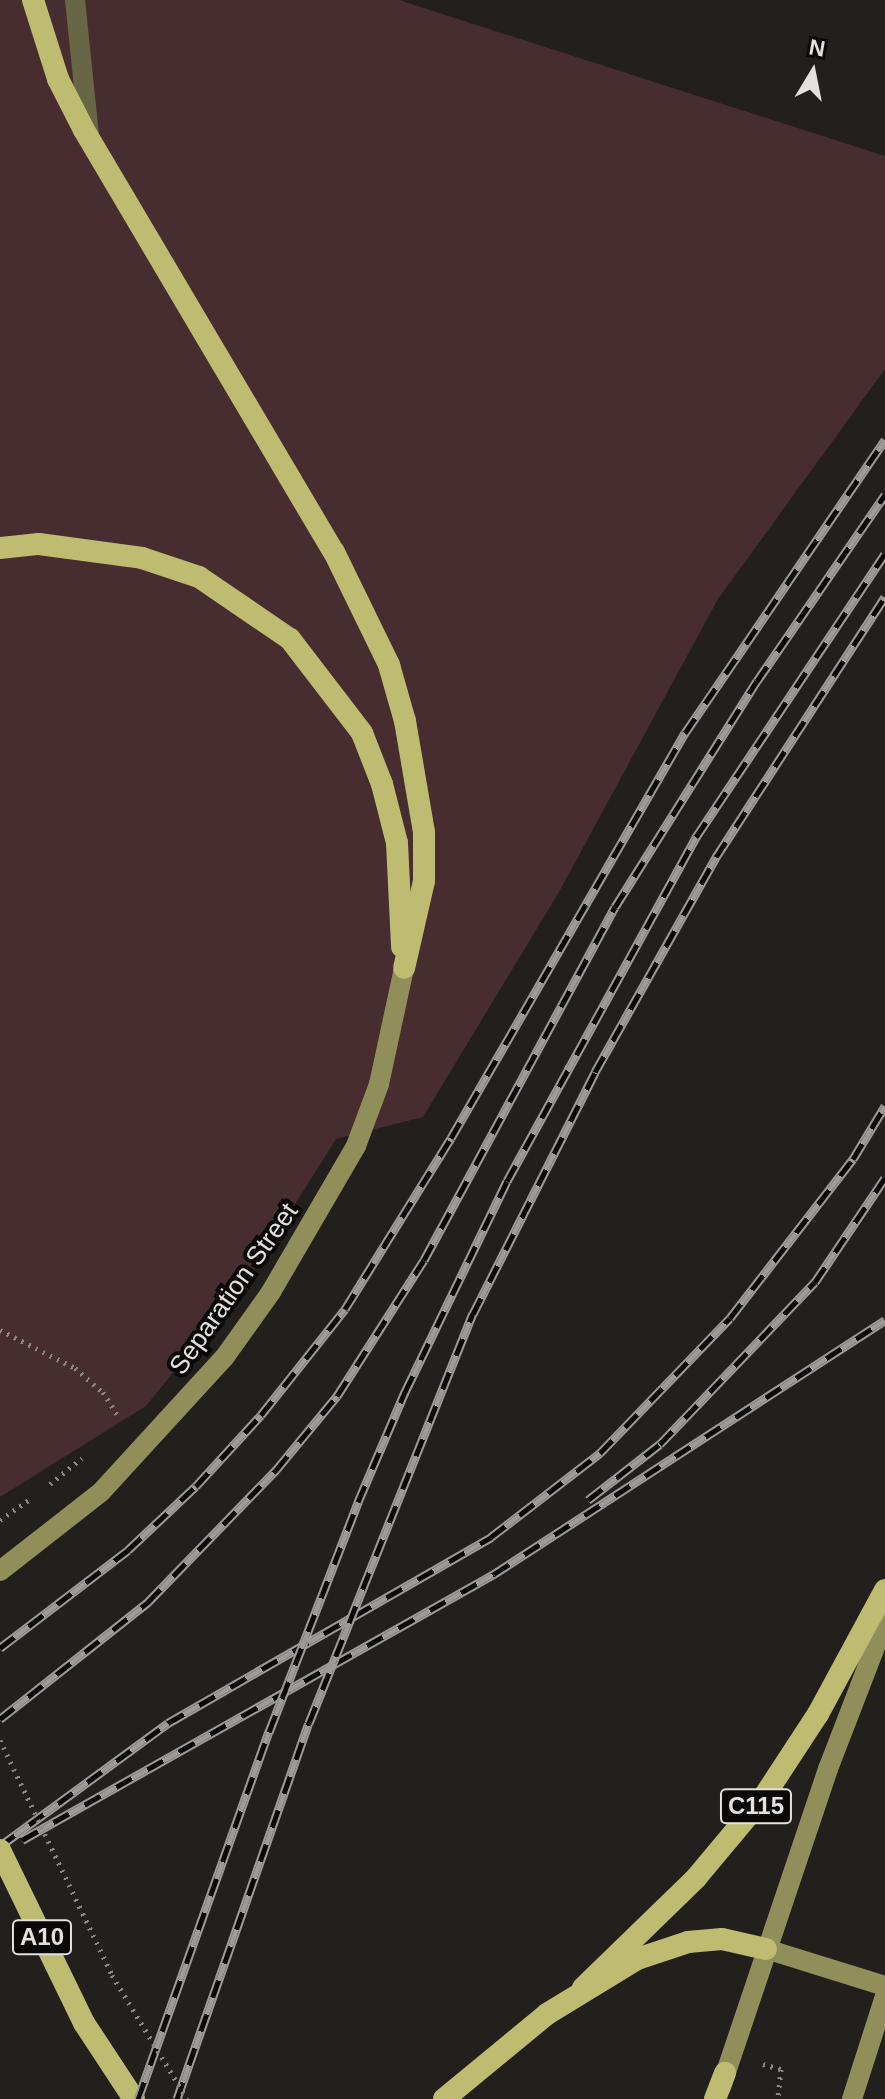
<!DOCTYPE html>
<style>
body{margin:0}
#map{position:relative;width:885px;height:2099px;overflow:hidden;background:#221f1c;font-family:Arial,sans-serif}
div>[style]{position:absolute}
.green>*{inset:0;background:#472c30}
.path>*{height:5px;margin-top:-2.5px;transform-origin:0;background:repeating-linear-gradient(90deg,#8a8785 0 2px,transparent 0 8px)}
.service>*{height:20px;margin:-10px;padding:0 10px;transform-origin:10px;border-radius:10px;background:#676746}
.secondary>*{height:20px;margin:-10px;padding:0 10px;transform-origin:10px;border-radius:10px;background:#908f5a}
.trunk>*{height:22px;margin:-11px;padding:0 11px;transform-origin:11px;border-radius:11px;background:#bebc70}
.rail>*{height:9px;margin-top:-4.5px;transform-origin:0;background:repeating-linear-gradient(90deg,#0a0908 0 18px,#9d9b99 0 36px);box-sizing:border-box;border-block:2px solid #9d9b99}
.path-bridge>*{height:5px;margin-top:-2.5px;transform-origin:0;background:repeating-linear-gradient(90deg,#8a8785 0 2px,transparent 0 8px)}
.trunk-bridge>*{height:22px;margin:-11px;padding:0 11px;transform-origin:11px;border-radius:11px;background:#bebc70}
span{translate:-50% -50%;white-space:nowrap;text-align:center;line-height:1.15;-webkit-text-stroke:8px #0a0908;paint-order:stroke}
.shield-label span{padding:2px 6px;background:#0a0908;border:2px solid;border-radius:6px;-webkit-text-stroke-width:0}
.shield-label{font-size:24px;color:#e3e1df;font-weight:700}
.street-label{font-size:26px;color:#e3e1df}
.north{position:absolute;left:773px;top:32px;width:80px;height:80px;-webkit-text-stroke:6px #0a0908;paint-order:stroke;rotate:10deg;font-size:22px;font-weight:700;line-height:32px;text-align:center;color:#e3e1df}
.north::after{content:'';display:block;margin:auto;width:28px;height:36px;background:#e3e1df;clip-path:polygon(50% 0,100% 100%,50% 72%,0 100%)}
</style>
<div id="map">
<div class="green">
<div style="clip-path:polygon(0 0,399px 0,885px 156px,885px 369px,718px 599px,559px 892px,423px 1117px,336px 1139px,245px 1284px,146px 1406px,0 1497px)"></div>
</div>
<div class="path">
<div style="left:0;top:1330px;width:84px;rotate:26.9deg"></div>
<div style="left:75px;top:1368px;width:37px;rotate:41deg"></div>
<div style="left:103px;top:1392px;width:31px;rotate:58deg"></div>
<div style="left:50px;top:1484px;width:41px;rotate:-39.1deg"></div>
<div style="left:0;top:1520px;width:39px;rotate:-35deg"></div>
<div style="left:763px;top:2064px;width:19px;rotate:16deg"></div>
<div style="left:781px;top:2069px;width:30px;rotate:96deg"></div>
</div>
<div class="service">
<div style="left:75px;top:0;width:136px;rotate:84.1deg"></div>
</div>
<div class="secondary">
<div style="left:0;top:1571px;width:128px;rotate:-38deg"></div>
<div style="left:101px;top:1492px;width:182px;rotate:-47.5deg"></div>
<div style="left:224px;top:1358px;width:81px;rotate:-54.5deg"></div>
<div style="left:271px;top:1292px;width:169px;rotate:-59.8deg"></div>
<div style="left:356px;top:1146px;width:66px;rotate:-69.6deg"></div>
<div style="left:379px;top:1084px;width:119px;rotate:-77.8deg"></div>
<div style="left:766px;top:1949px;width:125px;rotate:17.3deg"></div>
<div style="left:721px;top:2087px;width:336px;rotate:-71.4deg"></div>
<div style="left:828px;top:1769px;width:159px;rotate:-68.9deg"></div>
<div style="left:852px;top:2099px;width:108px;rotate:-72.2deg"></div>
</div>
<div class="trunk">
<div style="left:33px;top:0;width:83px;rotate:72.4deg"></div>
<div style="left:58px;top:79px;width:57px;rotate:63deg"></div>
<div style="left:84px;top:130px;width:490px;rotate:59.4deg"></div>
<div style="left:334px;top:552px;width:126px;rotate:64deg"></div>
<div style="left:389px;top:665px;width:58px;rotate:74.1deg"></div>
<div style="left:405px;top:721px;width:113px;rotate:80.3deg"></div>
<div style="left:424px;top:832px;width:49px;rotate:90deg"></div>
<div style="left:424px;top:881px;width:89px;rotate:102.9deg"></div>
<div style="left:0;top:548px;width:39px;rotate:-6deg"></div>
<div style="left:39px;top:544px;width:104px;rotate:7.7deg"></div>
<div style="left:142px;top:558px;width:60px;rotate:18.4deg"></div>
<div style="left:199px;top:577px;width:110px;rotate:34.3deg"></div>
<div style="left:290px;top:639px;width:118px;rotate:52.5deg"></div>
<div style="left:362px;top:733px;width:55px;rotate:68.6deg"></div>
<div style="left:382px;top:784px;width:61px;rotate:75.7deg"></div>
<div style="left:397px;top:843px;width:104px;rotate:87.2deg"></div>
<div style="left:583px;top:1988px;width:158px;rotate:-44.2deg"></div>
<div style="left:696px;top:1878px;width:104px;rotate:-50.1deg"></div>
<div style="left:763px;top:1798px;width:100px;rotate:-56.8deg"></div>
<div style="left:818px;top:1714px;width:141px;rotate:-61.6deg"></div>
<div style="left:84px;top:2023px;width:91px;rotate:56.7deg"></div>
<div style="left:444px;top:2099px;width:134px;rotate:-39.5deg"></div>
<div style="left:547px;top:2014px;width:105px;rotate:-31.4deg"></div>
<div style="left:637px;top:1959px;width:54px;rotate:-18.4deg"></div>
<div style="left:688px;top:1942px;width:34px;rotate:-5deg"></div>
<div style="left:722px;top:1939px;width:45px;rotate:12.8deg"></div>
<div style="left:715px;top:2099px;width:28px;rotate:-69deg"></div>
</div>
<div class="rail">
<div style="left:588px;top:1500px;width:91px;rotate:-37.9deg"></div>
<div style="left:660px;top:1444px;width:224px;rotate:-46.3deg"></div>
<div style="left:815px;top:1282px;width:125px;rotate:-56.1deg"></div>
<div style="left:0;top:1648px;width:161px;rotate:-37.4deg"></div>
<div style="left:128px;top:1550px;width:93px;rotate:-43.3deg"></div>
<div style="left:196px;top:1486px;width:96px;rotate:-47.5deg"></div>
<div style="left:261px;top:1415px;width:135px;rotate:-51.6deg"></div>
<div style="left:345px;top:1309px;width:201px;rotate:-58.2deg"></div>
<div style="left:451px;top:1138px;width:468px;rotate:-60deg"></div>
<div style="left:685px;top:733px;width:355px;rotate:-55.7deg"></div>
<div style="left:0;top:1719px;width:189px;rotate:-38.3deg"></div>
<div style="left:148px;top:1602px;width:184px;rotate:-45.9deg"></div>
<div style="left:276px;top:1470px;width:96px;rotate:-50.5deg"></div>
<div style="left:337px;top:1396px;width:161px;rotate:-57.4deg"></div>
<div style="left:424px;top:1260px;width:401px;rotate:-61.6deg"></div>
<div style="left:615px;top:907px;width:267px;rotate:-57.9deg"></div>
<div style="left:757px;top:681px;width:226px;rotate:-55.5deg"></div>
<div style="left:22px;top:1840px;width:542px;rotate:-29.4deg"></div>
<div style="left:494px;top:1574px;width:466px;rotate:-33deg"></div>
<div style="left:0;top:1846px;width:208px;rotate:-36.2deg"></div>
<div style="left:168px;top:1723px;width:373px;rotate:-29.9deg"></div>
<div style="left:491px;top:1537px;width:138px;rotate:-37.6deg"></div>
<div style="left:600px;top:1453px;width:187px;rotate:-46.1deg"></div>
<div style="left:730px;top:1318px;width:201px;rotate:-52.3deg"></div>
<div style="left:853px;top:1159px;width:62px;rotate:-58.9deg"></div>
<div style="left:138px;top:2099px;width:390px;rotate:-70.4deg"></div>
<div style="left:269px;top:1732px;width:247px;rotate:-68.8deg"></div>
<div style="left:358px;top:1502px;width:120px;rotate:-66.9deg"></div>
<div style="left:405px;top:1392px;width:234px;rotate:-64.2deg"></div>
<div style="left:507px;top:1181px;width:393px;rotate:-61.2deg"></div>
<div style="left:696px;top:837px;width:340px;rotate:-56.3deg"></div>
<div style="left:177px;top:2099px;width:398px;rotate:-70.7deg"></div>
<div style="left:309px;top:1723px;width:441px;rotate:-68.2deg"></div>
<div style="left:473px;top:1314px;width:271px;rotate:-63.2deg"></div>
<div style="left:595px;top:1072px;width:247px;rotate:-60.6deg"></div>
<div style="left:716px;top:857px;width:310px;rotate:-57deg"></div>
</div>
<div class="path-bridge">
<div style="left:0;top:1740px;width:260px;rotate:64.5deg"></div>
<div style="left:112px;top:1975px;width:145px;rotate:58.8deg"></div>
</div>
<div class="trunk-bridge">
<div style="left:0;top:1850px;width:192px;rotate:64.1deg"></div>
</div>
<div class="shield-label">
<span style="left:756px;top:1806px">C115</span>
<span style="left:42px;top:1937px">A10</span>
</div>
<div class="street-label">
<span style="left:234px;top:1289px;rotate:-55deg">Separation Street</span>
</div>
<div class="north">N</div>
</div>
